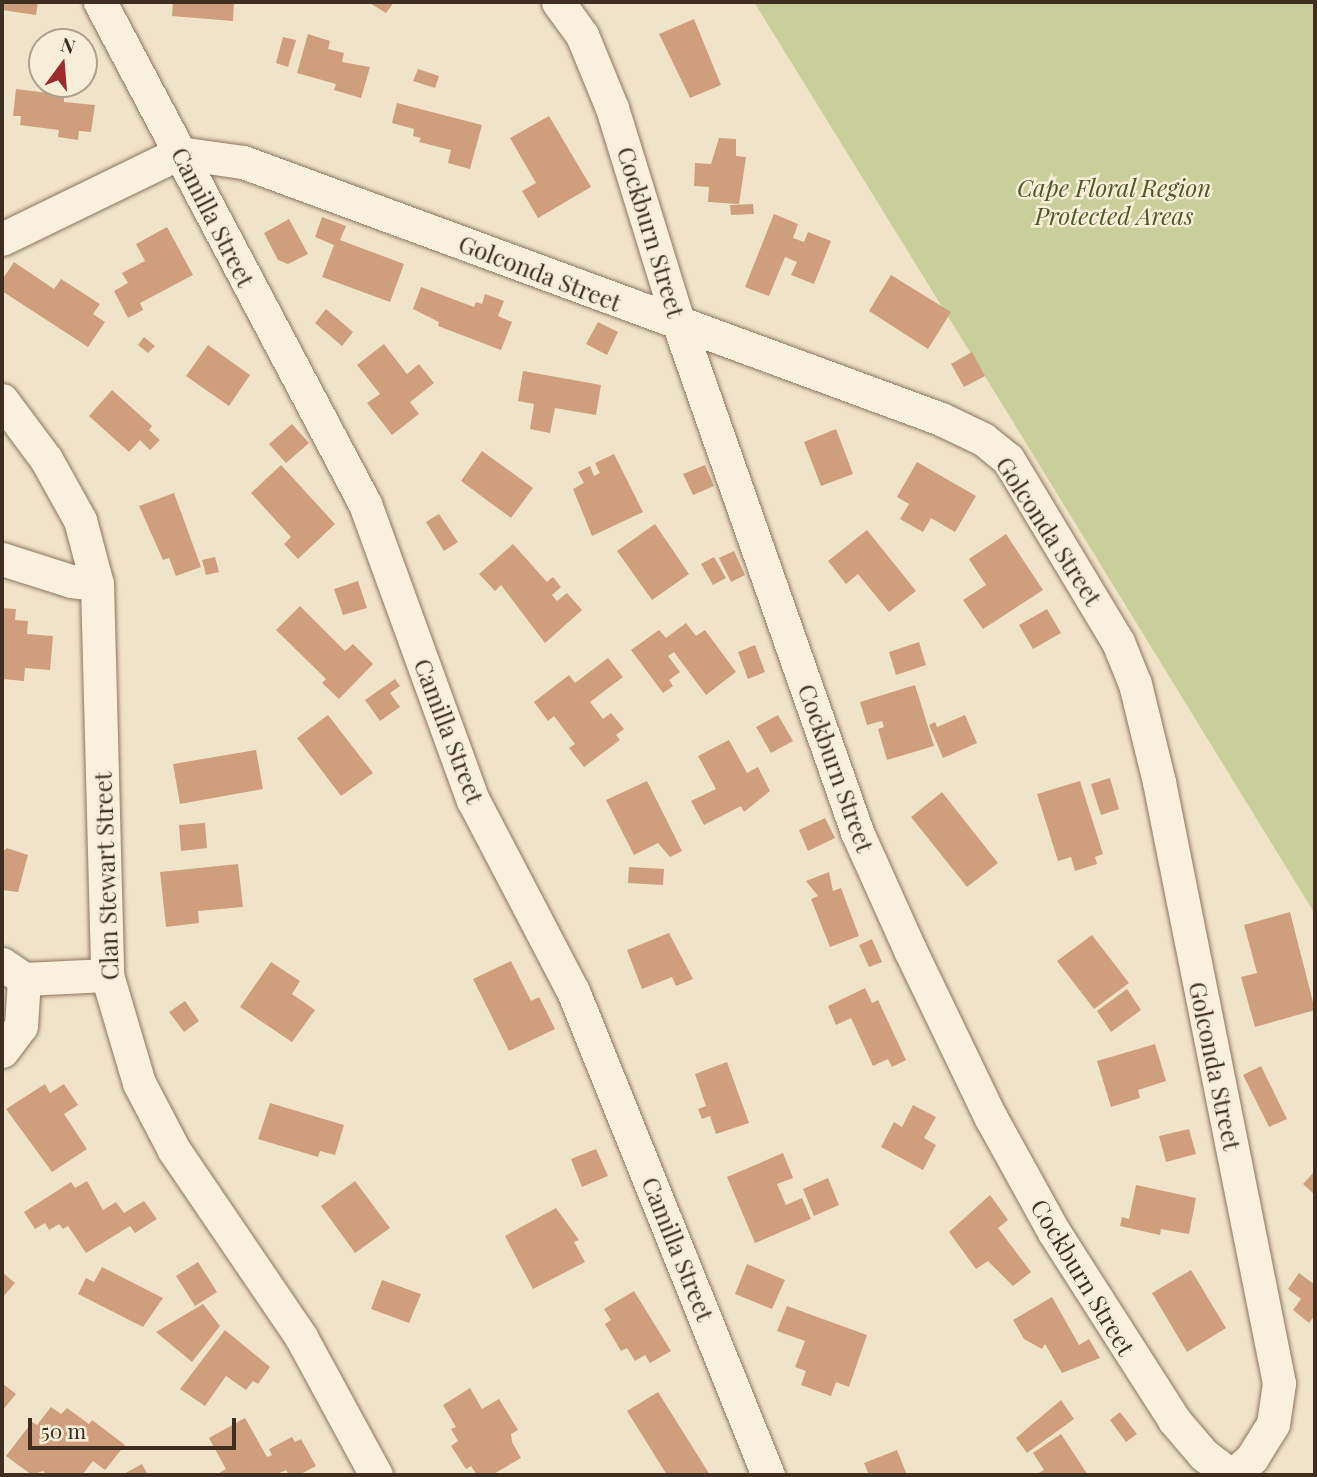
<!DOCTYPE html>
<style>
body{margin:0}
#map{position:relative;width:1317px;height:1477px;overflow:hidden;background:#f0e4c8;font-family:"Playfair Display",serif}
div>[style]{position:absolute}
.green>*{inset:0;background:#c9cf9b}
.building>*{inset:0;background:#cf9f7d}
.roads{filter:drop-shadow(0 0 2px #8d765c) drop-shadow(0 0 2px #8d765c)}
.street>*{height:33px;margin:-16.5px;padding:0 16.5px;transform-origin:16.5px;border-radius:16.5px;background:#faf1dc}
span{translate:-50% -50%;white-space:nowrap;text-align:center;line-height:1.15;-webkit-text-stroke:5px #f7eed8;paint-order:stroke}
.park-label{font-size:24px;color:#4d5a26;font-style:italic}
.street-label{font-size:24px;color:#3d2e20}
.frame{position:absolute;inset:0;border:4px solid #3d2e20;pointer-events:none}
.north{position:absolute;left:28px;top:28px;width:70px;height:70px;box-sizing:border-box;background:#f7eed8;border:2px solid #ada18e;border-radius:50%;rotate:16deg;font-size:19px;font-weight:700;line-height:28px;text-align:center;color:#3d2e20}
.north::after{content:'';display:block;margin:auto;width:24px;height:32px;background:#9e2a2b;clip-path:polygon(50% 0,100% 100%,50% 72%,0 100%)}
.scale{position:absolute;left:28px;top:1418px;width:208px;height:32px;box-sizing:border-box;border:4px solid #3d2e20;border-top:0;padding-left:9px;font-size:21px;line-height:24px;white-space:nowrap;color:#3d2e20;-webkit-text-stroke:5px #f7eed8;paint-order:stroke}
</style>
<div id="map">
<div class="green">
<div style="clip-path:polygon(754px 2px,1315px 2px,1315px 914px,1002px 404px)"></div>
</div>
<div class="building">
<div style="clip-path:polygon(2px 2px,38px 2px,36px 15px,2px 10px)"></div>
<div style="clip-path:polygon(173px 2px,234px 2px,233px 21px,172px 16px)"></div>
<div style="clip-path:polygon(368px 2px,394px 2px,386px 13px)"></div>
<div style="clip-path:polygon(694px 19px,721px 85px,690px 98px,659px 34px)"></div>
<div style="clip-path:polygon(308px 34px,330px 41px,328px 49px,344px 53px,342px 62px,370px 67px,361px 98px,334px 90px,336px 84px,297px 73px)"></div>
<div style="clip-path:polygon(283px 37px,296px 40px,288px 67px,276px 63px)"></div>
<div style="clip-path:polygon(418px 69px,439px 76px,435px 88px,413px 81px)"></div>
<div style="clip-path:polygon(16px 89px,64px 95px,64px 102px,95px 105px,91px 132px,79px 131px,78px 140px,58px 137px,59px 130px,20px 125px,21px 116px,13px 116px)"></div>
<div style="clip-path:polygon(397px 103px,482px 125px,470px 169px,448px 163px,451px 150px,419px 142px,421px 138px,413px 136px,414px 129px,392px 123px)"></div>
<div style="clip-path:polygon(549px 116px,591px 187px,538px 218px,522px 191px,536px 183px,510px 138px)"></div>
<div style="clip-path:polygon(719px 138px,736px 139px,736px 156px,746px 157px,739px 204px,708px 202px,709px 187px,694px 186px,695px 163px,711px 164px)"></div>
<div style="clip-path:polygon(753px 204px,754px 214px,731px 215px,730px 205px)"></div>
<div style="clip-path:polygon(774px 214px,798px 224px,793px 238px,804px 242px,808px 232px,831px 241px,814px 284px,791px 275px,797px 262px,785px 257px,769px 296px,745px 287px)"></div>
<div style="clip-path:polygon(322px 217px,346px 226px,340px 240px,404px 264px,390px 302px,322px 277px,334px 245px,315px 237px)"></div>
<div style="clip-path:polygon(289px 219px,308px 254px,288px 264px,278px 260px,264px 233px)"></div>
<div style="clip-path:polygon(167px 227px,193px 275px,140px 303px,143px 310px,128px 318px,114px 291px,128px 283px,122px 273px,145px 261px,136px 244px)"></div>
<div style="clip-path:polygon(14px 262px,54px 289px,61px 279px,100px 304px,93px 314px,105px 322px,88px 347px,2px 291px,2px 280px)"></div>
<div style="clip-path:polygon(891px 275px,951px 312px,928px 349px,869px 311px)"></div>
<div style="clip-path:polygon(421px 287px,474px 307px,476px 302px,482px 304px,485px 294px,504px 301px,498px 316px,512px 322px,501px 350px,438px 326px,439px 322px,413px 309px)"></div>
<div style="clip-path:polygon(326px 309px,353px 332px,342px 346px,315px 323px)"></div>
<div style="clip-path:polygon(598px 322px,618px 332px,607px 355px,586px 344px)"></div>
<div style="clip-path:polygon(144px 337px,155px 346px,148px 353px,138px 345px)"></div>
<div style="clip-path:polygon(384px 344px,407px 374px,419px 364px,434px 383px,410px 402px,419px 414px,392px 435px,367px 403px,380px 394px,357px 365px)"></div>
<div style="clip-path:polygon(208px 345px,250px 375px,229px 406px,186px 376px)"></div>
<div style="clip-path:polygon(972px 352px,985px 376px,964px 387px,951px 364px)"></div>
<div style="clip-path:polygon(523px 371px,601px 385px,596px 415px,555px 408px,550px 433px,530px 429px,534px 404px,518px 401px)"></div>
<div style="clip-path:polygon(112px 390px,152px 426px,149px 430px,160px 440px,150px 450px,140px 440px,129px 452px,89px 416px)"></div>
<div style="clip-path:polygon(292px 424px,309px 443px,286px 463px,269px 444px)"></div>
<div style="clip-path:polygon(836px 429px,853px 474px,821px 486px,804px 442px)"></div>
<div style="clip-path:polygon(482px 451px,533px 488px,511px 518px,461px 481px)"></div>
<div style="clip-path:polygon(614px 454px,643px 512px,592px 536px,573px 489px,584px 483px,578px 472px,590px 466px,594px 476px,600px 473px,595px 463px)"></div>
<div style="clip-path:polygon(917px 462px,976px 496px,955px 532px,931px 518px,923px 532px,900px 519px,909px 504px,897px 497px)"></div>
<div style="clip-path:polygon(281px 465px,335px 524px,298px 559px,284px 544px,291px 537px,251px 493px)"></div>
<div style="clip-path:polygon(705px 465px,714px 486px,693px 495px,683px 474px)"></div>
<div style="clip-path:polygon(174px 493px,201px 567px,176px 576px,169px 558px,163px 560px,139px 506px)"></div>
<div style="clip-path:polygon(439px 514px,458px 542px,444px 551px,426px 522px)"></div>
<div style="clip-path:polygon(655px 524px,689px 574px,652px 600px,617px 551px)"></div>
<div style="clip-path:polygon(867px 530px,916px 591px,889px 612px,858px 574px,846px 584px,828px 561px)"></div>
<div style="clip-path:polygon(1006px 534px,1043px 590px,983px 629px,963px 600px,986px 585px,969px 559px)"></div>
<div style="clip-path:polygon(513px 544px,547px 582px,553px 577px,561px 587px,552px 595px,557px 601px,567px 593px,582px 610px,545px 643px,501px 585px,495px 591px,479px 574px)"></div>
<div style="clip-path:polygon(734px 551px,745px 575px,731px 582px,719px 558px)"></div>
<div style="clip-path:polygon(215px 557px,219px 572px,206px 575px,202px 560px)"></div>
<div style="clip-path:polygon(714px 557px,726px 578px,713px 585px,701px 564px)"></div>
<div style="clip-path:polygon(358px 581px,367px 608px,343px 615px,334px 589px)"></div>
<div style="clip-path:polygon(300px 606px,345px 651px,353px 644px,373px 664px,339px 699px,322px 683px,326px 679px,276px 630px)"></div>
<div style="clip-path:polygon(2px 608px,16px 609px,15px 620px,28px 621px,27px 634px,53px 636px,50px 670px,25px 668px,24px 681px,2px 679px)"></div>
<div style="clip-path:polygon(1047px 609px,1061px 633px,1033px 649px,1019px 625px)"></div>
<div style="clip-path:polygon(686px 623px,696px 636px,705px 630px,736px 672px,706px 695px,674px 652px,668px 656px,680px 672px,669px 680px,673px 686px,663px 693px,631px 650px,659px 630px,666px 638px)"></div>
<div style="clip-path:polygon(919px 642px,926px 665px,896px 675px,889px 652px)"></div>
<div style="clip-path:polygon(755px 645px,765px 672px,748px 679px,738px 652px)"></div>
<div style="clip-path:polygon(608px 658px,623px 677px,590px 702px,603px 719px,611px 713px,624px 729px,616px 735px,620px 740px,584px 767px,569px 748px,575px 744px,554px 716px,548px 721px,534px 702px,569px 675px,575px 683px)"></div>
<div style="clip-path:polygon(395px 679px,400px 686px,390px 693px,400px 707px,380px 721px,365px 700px)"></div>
<div style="clip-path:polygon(915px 685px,934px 746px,887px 760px,878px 729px,884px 727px,882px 721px,867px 725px,860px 702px)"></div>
<div style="clip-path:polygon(328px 715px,373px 773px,341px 796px,297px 738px)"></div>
<div style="clip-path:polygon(778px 715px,793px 741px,771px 753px,756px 727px)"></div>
<div style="clip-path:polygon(965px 715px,977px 743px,943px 758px,929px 725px,935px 722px,937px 727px)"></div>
<div style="clip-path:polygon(729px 740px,747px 773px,758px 767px,770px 791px,744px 812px,741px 806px,704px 825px,691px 801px,716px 789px,698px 756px)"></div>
<div style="clip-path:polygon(256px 750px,263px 789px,180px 804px,173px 764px)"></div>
<div style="clip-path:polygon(1110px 778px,1119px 809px,1101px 815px,1091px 784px)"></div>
<div style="clip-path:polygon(647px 781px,682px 851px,670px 857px,658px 843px,634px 855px,606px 800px)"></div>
<div style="clip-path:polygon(1080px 781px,1103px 854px,1095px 857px,1097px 864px,1075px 871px,1071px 857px,1058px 861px,1037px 794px)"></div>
<div style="clip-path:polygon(942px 792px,998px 863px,967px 887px,911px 817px)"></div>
<div style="clip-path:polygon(825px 818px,835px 838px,808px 851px,799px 830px)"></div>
<div style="clip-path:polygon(205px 823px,207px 848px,181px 851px,179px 825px)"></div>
<div style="clip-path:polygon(7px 848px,28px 855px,18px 892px,2px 890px,2px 852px)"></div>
<div style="clip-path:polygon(238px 864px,243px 907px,198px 911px,199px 923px,166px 927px,160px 872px)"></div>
<div style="clip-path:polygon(629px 867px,664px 869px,663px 885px,628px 883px)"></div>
<div style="clip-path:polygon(829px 872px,833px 891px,841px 888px,859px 936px,830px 947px,811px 899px,818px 896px,806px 881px)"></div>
<div style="clip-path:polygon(1290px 912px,1315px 1010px,1255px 1027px,1241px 977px,1257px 973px,1244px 925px)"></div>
<div style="clip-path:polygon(669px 933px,693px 979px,676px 986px,672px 977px,642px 989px,627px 950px)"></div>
<div style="clip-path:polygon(1092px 935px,1129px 983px,1094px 1009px,1057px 961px)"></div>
<div style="clip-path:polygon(872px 939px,882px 962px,869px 967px,859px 945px)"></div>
<div style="clip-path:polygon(511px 961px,531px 1001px,539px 997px,555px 1029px,509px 1051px,473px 979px)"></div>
<div style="clip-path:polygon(271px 962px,300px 981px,292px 994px,315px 1010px,292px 1042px,240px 1007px)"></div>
<div style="clip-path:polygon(865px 988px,872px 1003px,878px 1000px,906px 1060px,892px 1067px,888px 1059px,873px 1066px,851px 1018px,836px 1025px,828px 1006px)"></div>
<div style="clip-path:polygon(1127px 989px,1141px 1010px,1111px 1032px,1097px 1011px)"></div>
<div style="clip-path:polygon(185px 1001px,199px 1021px,184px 1032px,169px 1012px)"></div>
<div style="clip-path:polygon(1155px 1044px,1166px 1081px,1138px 1090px,1140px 1098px,1111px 1107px,1097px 1061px)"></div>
<div style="clip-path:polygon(727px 1062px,749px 1123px,716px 1134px,710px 1116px,702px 1119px,698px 1109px,706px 1106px,695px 1074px)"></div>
<div style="clip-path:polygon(1261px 1066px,1287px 1119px,1269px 1127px,1243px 1075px)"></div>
<div style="clip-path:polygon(45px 1084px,50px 1093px,64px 1084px,78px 1105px,64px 1114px,87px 1149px,52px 1172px,6px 1109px)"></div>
<div style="clip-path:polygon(270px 1103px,344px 1125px,335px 1155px,320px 1151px,318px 1157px,258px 1139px)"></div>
<div style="clip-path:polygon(913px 1105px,936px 1117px,924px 1138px,936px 1145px,923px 1170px,881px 1147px,894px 1122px,902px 1127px)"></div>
<div style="clip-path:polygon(1189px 1129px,1196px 1154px,1166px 1162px,1159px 1136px)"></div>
<div style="clip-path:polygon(596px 1149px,608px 1176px,582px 1187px,571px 1159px)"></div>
<div style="clip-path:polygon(783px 1153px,793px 1178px,777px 1184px,786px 1205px,802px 1198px,811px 1219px,755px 1243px,727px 1177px)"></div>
<div style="clip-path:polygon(1315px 1171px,1315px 1195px,1303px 1184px)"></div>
<div style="clip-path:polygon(828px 1178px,839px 1205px,814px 1216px,803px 1189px)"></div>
<div style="clip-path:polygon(87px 1181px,103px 1210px,116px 1202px,124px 1213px,144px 1201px,157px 1219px,135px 1233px,130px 1226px,86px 1253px,68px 1226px,63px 1229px,59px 1224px,49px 1230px,45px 1223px,35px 1229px,24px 1212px,71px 1182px,75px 1188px)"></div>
<div style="clip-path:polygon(355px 1181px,390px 1228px,355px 1253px,321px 1206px)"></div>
<div style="clip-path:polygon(1136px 1185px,1196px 1198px,1189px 1234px,1161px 1229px,1160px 1235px,1120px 1226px,1122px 1217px,1129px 1219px)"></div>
<div style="clip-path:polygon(990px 1195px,1008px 1220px,998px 1228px,1031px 1272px,1013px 1286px,988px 1261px,976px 1269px,949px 1232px)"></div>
<div style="clip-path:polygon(556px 1208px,579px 1240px,574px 1242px,585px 1262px,533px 1289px,505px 1236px)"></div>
<div style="clip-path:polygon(198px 1262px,217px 1292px,195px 1306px,176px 1276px)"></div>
<div style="clip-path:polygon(747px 1264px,785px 1280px,772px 1309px,735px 1294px)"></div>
<div style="clip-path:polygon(102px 1267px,163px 1298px,143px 1327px,78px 1294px,86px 1278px,94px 1282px)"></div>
<div style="clip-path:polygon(1191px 1270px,1226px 1328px,1187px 1352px,1152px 1293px)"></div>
<div style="clip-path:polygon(2px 1272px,15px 1283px,2px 1298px)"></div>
<div style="clip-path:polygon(1299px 1273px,1315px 1285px,1315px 1315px,1309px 1323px,1293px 1310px,1301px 1299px,1288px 1289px)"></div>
<div style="clip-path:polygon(382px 1280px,421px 1294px,409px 1323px,371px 1309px)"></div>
<div style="clip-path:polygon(634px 1291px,671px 1351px,650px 1363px,645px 1355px,635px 1361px,627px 1348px,621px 1351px,605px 1324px,611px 1320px,604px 1309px)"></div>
<div style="clip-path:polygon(1052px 1297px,1079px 1345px,1089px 1339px,1100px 1358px,1062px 1373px,1045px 1344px,1042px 1349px,1024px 1339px,1013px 1320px)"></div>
<div style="clip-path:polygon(203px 1304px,220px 1326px,192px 1362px,156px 1332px)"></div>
<div style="clip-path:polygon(787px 1306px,867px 1335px,849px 1387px,836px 1382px,831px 1396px,801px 1385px,806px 1371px,795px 1367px,805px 1341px,777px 1331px)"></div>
<div style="clip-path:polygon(225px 1330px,270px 1367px,258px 1384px,253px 1381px,246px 1390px,226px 1376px,205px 1406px,180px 1389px)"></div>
<div style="clip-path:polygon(2px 1383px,16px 1394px,2px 1411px)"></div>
<div style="clip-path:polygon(470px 1388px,482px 1409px,499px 1399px,518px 1430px,511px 1434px,512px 1442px,521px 1458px,492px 1475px,477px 1475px,471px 1466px,466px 1469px,451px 1446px,458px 1441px,451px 1429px,456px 1427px,443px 1405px)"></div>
<div style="clip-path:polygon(658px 1392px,710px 1475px,667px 1475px,627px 1411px)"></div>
<div style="clip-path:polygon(1061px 1400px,1074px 1419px,1027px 1453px,1016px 1438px)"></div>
<div style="clip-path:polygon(51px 1407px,61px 1414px,67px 1408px,89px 1424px,92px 1420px,125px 1445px,105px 1470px,93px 1461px,82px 1475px,47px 1475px,43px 1471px,32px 1475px,6px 1456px,32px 1422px,37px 1425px)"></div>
<div style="clip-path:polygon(1120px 1412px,1137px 1434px,1126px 1442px,1110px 1420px)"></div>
<div style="clip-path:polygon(245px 1418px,267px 1457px,272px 1455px,269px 1449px,292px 1437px,295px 1442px,301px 1439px,316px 1466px,299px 1475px,289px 1475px,286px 1470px,275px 1475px,216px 1475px,226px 1469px,209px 1438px)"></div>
<div style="clip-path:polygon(1061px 1434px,1088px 1475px,1035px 1475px,1044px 1470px,1033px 1453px)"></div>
<div style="clip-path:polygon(897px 1450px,907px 1475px,869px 1475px,864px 1463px)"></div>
<div style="clip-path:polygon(142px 1464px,148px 1475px,122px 1475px)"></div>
</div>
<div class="roads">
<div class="street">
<div style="left:100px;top:2px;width:568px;rotate:62.17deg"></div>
<div style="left:365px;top:504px;width:315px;rotate:70deg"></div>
<div style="left:473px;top:800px;width:216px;rotate:62.4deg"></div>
<div style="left:573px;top:991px;width:522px;rotate:68.06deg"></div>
<div style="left:558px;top:2px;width:41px;rotate:54deg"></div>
<div style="left:582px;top:35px;width:79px;rotate:67.7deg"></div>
<div style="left:612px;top:108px;width:227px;rotate:72.8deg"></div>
<div style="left:679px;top:325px;width:537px;rotate:70.65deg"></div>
<div style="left:857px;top:832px;width:129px;rotate:65.8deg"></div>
<div style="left:910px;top:950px;width:187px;rotate:64.3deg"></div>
<div style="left:991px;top:1118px;width:130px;rotate:61.1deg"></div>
<div style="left:1054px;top:1232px;width:223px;rotate:57.4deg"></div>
<div style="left:1174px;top:1420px;width:46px;rotate:49.4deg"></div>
<div style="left:1204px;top:1455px;width:34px;rotate:37deg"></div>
<div style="left:2px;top:239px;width:197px;rotate:-25.9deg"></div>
<div style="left:179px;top:153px;width:65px;rotate:8deg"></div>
<div style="left:243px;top:162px;width:744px;rotate:20.21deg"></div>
<div style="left:941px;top:419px;width:47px;rotate:25.5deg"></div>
<div style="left:983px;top:439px;width:32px;rotate:39deg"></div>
<div style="left:1008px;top:459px;width:214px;rotate:59deg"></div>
<div style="left:1118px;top:642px;width:45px;rotate:68deg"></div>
<div style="left:1135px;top:684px;width:101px;rotate:76.2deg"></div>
<div style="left:1159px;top:782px;width:613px;rotate:78.71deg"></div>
<div style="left:1279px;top:1383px;width:41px;rotate:98.3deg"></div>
<div style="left:1273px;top:1424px;width:40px;rotate:122deg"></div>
<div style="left:1252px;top:1458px;width:25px;rotate:138deg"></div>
<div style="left:2px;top:400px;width:74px;rotate:53.3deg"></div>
<div style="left:46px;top:459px;width:70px;rotate:60.9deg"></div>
<div style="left:80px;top:520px;width:66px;rotate:75.1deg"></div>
<div style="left:97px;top:584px;width:391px;rotate:88.5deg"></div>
<div style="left:107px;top:975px;width:113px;rotate:73.5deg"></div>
<div style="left:139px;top:1083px;width:76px;rotate:62.4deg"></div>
<div style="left:174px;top:1150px;width:226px;rotate:55.8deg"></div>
<div style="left:301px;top:1337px;width:157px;rotate:61.5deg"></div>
<div style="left:2px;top:559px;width:72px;rotate:17.7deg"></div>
<div style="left:71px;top:581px;width:26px;rotate:7deg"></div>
<div style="left:2px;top:964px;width:27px;rotate:34deg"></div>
<div style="left:24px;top:979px;width:83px;rotate:-2.8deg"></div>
<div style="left:2px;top:1051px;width:31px;rotate:-53deg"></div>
<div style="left:21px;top:1026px;width:47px;rotate:-86.3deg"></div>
</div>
</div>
<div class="park-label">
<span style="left:1114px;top:202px">Cape Floral Region<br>Protected Areas</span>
</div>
<div class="street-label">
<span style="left:213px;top:217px;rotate:63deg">Camilla Street</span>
<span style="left:651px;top:232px;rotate:73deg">Cockburn Street</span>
<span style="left:540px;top:273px;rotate:21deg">Golconda Street</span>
<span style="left:1049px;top:531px;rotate:57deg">Golconda Street</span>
<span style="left:449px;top:731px;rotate:69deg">Camilla Street</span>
<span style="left:836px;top:768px;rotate:70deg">Cockburn Street</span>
<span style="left:106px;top:876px;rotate:-92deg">Clan Stewart Street</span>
<span style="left:1215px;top:1066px;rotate:78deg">Golconda Street</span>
<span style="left:678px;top:1249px;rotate:68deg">Camilla Street</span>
<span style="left:1083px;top:1277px;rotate:59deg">Cockburn Street</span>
</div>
<div class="frame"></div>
<div class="north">N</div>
<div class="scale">50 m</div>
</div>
